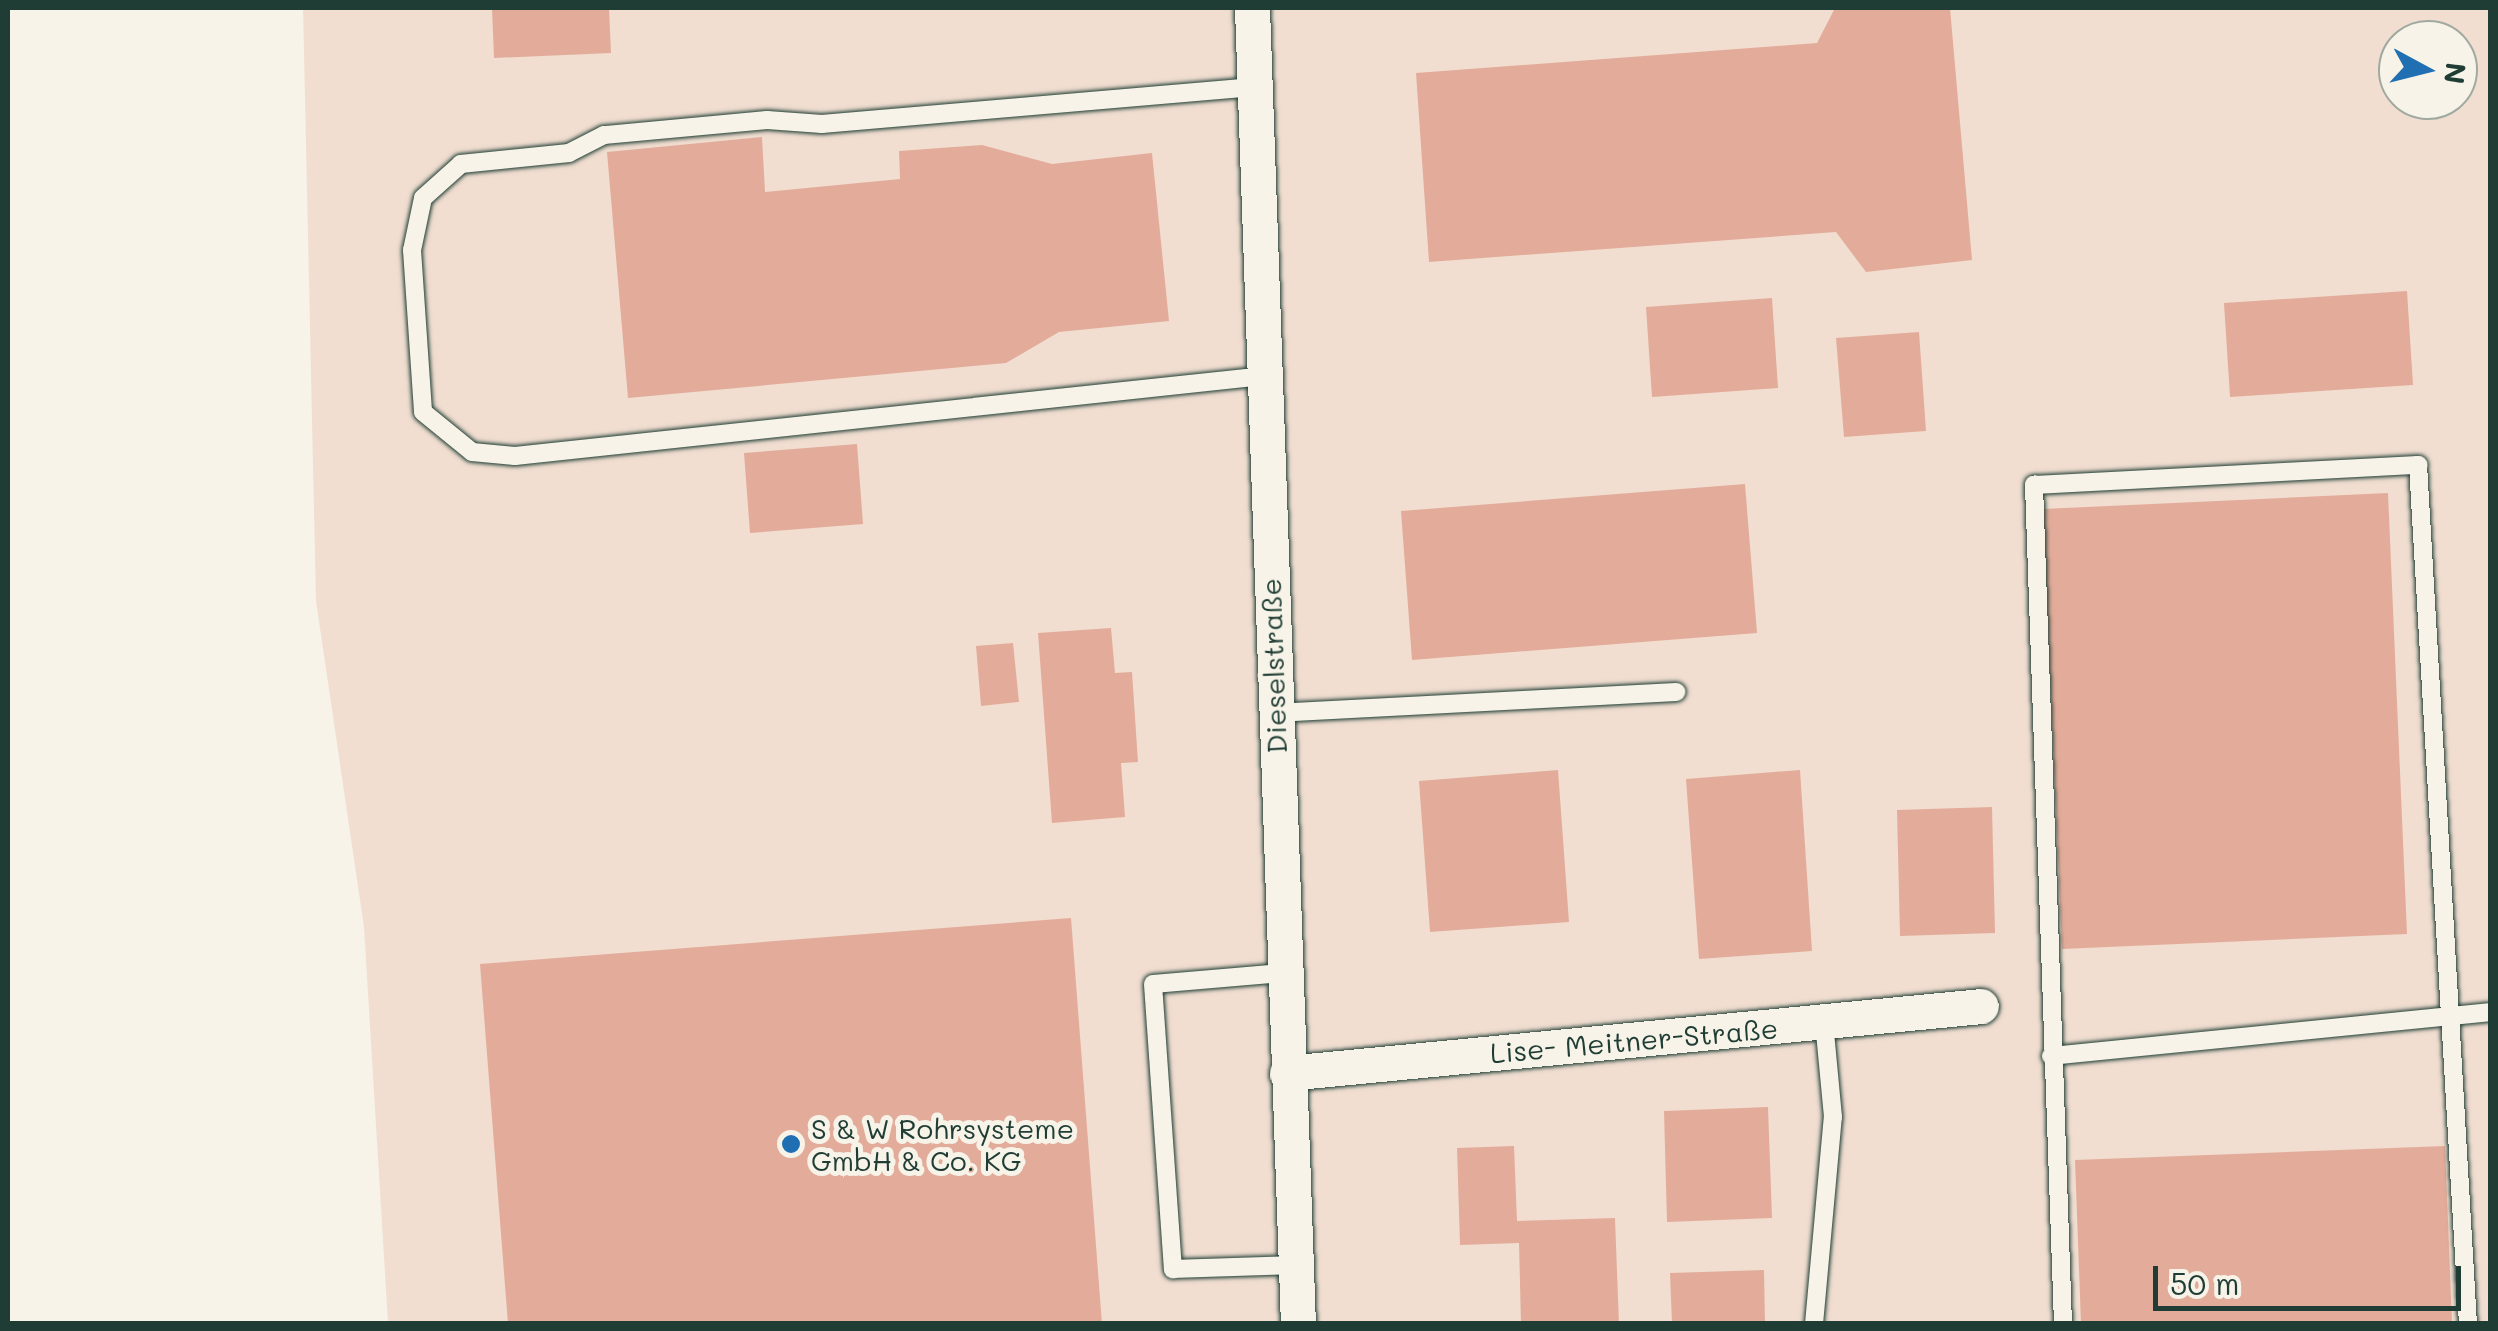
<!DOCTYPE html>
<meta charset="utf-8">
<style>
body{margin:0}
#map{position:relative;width:2498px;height:1331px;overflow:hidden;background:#f7f3e8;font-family:Mali,sans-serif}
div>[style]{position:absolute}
.built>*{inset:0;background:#f1ded1}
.building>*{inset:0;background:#e3ac9a}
.roads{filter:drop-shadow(0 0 2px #1f3d34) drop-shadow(0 0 2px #1f3d34)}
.lane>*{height:18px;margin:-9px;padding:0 9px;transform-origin:9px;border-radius:9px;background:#f7f3e8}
.street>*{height:35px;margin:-17.5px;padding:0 17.5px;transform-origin:17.5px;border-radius:17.5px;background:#f7f3e8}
.dots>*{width:28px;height:28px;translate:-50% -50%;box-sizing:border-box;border:5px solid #f7f3e8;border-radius:50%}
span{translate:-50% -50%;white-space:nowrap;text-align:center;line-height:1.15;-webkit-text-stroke:10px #f7f3e8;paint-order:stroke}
.street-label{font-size:28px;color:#1f3d34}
.poi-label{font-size:28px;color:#1f3d34}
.left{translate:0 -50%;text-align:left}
.frame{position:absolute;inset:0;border:10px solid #1f3d34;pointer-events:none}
.north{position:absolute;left:2378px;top:20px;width:100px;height:100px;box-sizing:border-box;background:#f7f3e8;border:2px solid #a1aaa0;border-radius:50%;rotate:97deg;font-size:28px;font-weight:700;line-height:40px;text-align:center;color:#1f3d34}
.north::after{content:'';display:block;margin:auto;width:35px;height:45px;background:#1f6fb2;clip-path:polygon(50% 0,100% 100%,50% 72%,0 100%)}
.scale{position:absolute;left:2153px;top:1266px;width:308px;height:45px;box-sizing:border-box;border:5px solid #1f3d34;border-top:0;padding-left:12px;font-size:30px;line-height:35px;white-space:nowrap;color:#1f3d34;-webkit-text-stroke:8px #f7f3e8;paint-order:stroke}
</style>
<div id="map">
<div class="built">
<div style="clip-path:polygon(evenodd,303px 8px,2490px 8px,2490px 1323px,388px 1323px,364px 927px,316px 601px,303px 8px,2398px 40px,2458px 40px,2458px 100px,2398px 100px,2398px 40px)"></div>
</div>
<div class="building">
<div style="clip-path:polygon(492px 8px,609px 8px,611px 53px,494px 58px)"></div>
<div style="clip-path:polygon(1835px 8px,1950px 8px,1972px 260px,1866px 272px,1836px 232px,1429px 262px,1416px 73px,1817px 43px)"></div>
<div style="clip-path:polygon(762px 137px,765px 192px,900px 179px,899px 151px,982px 145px,1052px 164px,1152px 153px,1169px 321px,1059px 332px,1006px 363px,628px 398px,607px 152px)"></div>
<div style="clip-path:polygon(2407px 291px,2413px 385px,2230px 397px,2224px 303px)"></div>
<div style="clip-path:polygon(1772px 298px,1778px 388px,1652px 397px,1646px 307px)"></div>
<div style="clip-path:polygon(1919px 332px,1926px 431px,1844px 437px,1836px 338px)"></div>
<div style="clip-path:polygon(857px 444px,863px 524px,750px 533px,744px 453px)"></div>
<div style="clip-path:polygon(1745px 484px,1757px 633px,1412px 660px,1401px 511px)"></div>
<div style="clip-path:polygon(2388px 493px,2407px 934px,2062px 949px,2043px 509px)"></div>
<div style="clip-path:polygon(1111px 628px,1115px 673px,1132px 672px,1138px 762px,1121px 763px,1125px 817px,1052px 823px,1038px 633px)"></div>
<div style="clip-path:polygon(1013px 643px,1019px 702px,981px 706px,976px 646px)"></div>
<div style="clip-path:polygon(1558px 770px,1569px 922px,1430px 932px,1419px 781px)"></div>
<div style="clip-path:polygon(1800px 770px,1812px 951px,1699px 959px,1686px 779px)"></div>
<div style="clip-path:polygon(1992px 807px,1995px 933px,1900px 936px,1897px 810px)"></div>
<div style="clip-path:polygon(1071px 918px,1102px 1324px,508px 1324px,480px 964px)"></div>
<div style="clip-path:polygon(1768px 1107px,1772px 1218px,1667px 1222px,1664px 1111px)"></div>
<div style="clip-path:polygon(1514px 1146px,1517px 1221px,1615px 1218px,1619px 1324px,1521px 1324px,1519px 1243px,1460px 1245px,1457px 1148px)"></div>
<div style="clip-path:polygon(2445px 1146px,2452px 1324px,2081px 1324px,2075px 1160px)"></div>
<div style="clip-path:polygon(1764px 1270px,1765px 1324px,1672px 1324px,1670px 1273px)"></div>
</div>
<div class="roads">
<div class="lane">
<div style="left:1254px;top:87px;width:434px;rotate:175.1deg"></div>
<div style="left:822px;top:124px;width:55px;rotate:-175.8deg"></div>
<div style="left:767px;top:120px;width:164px;rotate:174.7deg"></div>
<div style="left:604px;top:135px;width:39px;rotate:153deg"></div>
<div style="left:569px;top:153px;width:109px;rotate:174.2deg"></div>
<div style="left:461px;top:164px;width:51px;rotate:138.2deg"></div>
<div style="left:423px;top:198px;width:53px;rotate:101.9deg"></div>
<div style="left:412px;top:250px;width:162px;rotate:86.1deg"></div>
<div style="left:423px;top:412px;width:63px;rotate:39.2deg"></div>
<div style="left:472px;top:452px;width:43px;rotate:5.3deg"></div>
<div style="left:515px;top:456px;width:752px;rotate:-6.1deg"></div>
<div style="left:1274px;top:713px;width:403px;rotate:-3deg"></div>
<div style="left:1282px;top:973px;width:129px;rotate:175.1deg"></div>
<div style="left:1153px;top:984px;width:286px;rotate:86deg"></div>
<div style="left:1173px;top:1269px;width:122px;rotate:-1.9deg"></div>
<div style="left:2051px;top:1056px;width:441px;rotate:-5.7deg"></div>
<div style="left:1814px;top:1324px;width:208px;rotate:-84.8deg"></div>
<div style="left:1833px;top:1117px;width:96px;rotate:-95.4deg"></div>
<div style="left:2063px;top:1324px;width:840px;rotate:-91.98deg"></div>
<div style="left:2034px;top:485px;width:385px;rotate:-3deg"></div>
<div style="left:2418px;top:465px;width:860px;rotate:86.67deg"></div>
</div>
<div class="street">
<div style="left:1252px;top:8px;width:1317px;rotate:88deg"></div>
<div style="left:1287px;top:1073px;width:697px;rotate:-5.51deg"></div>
</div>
</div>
<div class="dots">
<div style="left:791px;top:1144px;background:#1f6fb2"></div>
</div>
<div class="street-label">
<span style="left:1273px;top:666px;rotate:-92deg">Dieselstraße</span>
<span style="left:1634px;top:1040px;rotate:-5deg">Lise- Meitner-Straße</span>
</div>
<div class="poi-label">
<span class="left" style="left:811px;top:1144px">S &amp; W Rohrsysteme<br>GmbH &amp; Co. KG</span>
</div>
<div class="frame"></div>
<div class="north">N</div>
<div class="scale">50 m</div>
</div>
